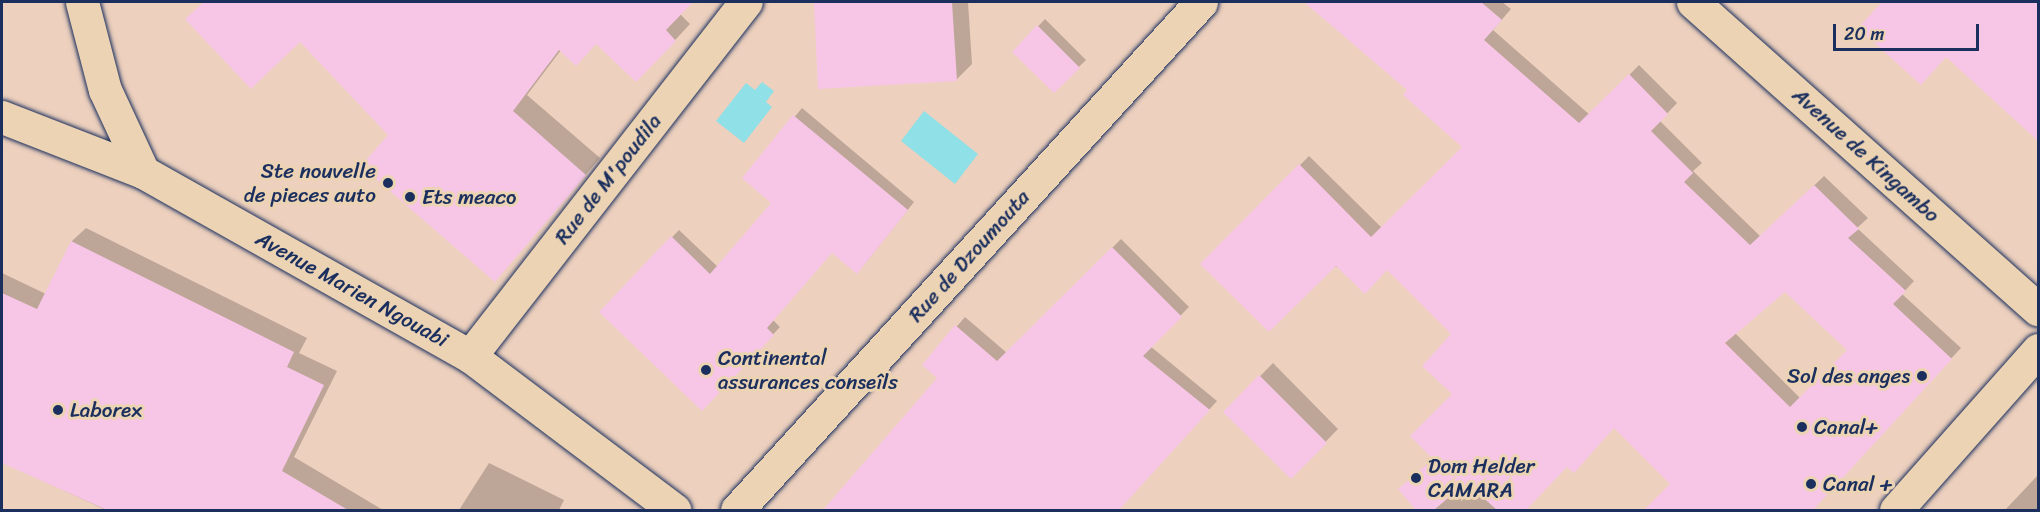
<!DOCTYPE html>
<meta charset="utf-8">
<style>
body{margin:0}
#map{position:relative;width:2040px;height:512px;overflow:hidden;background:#edd0bd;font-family:Sriracha,sans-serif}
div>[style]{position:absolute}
.water>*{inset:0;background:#8fe0e7}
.shadow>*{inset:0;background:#0003}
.building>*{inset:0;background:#f7c6e6}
.roads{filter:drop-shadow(0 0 2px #1b2f5e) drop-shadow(0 0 2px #1b2f5e)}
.minor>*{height:33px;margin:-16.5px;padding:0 16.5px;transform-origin:16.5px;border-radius:16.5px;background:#ebd3b3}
.tertiary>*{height:33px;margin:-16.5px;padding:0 16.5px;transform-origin:16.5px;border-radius:16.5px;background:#ebd3b3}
.dots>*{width:16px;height:16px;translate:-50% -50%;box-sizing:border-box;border:3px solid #ebd3b3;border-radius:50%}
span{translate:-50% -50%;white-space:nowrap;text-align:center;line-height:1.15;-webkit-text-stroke:6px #ebd3b3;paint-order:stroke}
.street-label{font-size:21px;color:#1b2f5e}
.poi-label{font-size:21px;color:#1b2f5e}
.right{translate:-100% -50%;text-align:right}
.left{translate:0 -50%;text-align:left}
.frame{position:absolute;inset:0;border:3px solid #1b2f5e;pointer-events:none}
.scale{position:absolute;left:1833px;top:24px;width:146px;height:27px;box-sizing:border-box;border:3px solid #1b2f5e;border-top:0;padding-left:8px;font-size:18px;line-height:21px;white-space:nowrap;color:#1b2f5e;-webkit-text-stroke:4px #ebd3b3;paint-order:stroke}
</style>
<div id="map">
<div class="water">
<div style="clip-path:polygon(762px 82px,774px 91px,766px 102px,772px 107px,744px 143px,716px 121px,746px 83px,755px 90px)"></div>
<div style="clip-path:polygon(924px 111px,978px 154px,955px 184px,901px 141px)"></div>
</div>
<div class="shadow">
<div style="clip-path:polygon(205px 2px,692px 2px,680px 14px,690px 24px,652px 65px,597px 42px,561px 50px,527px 95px,600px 158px,495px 280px,390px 135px,301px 40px,187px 19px)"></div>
<div style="clip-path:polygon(815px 2px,968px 2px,972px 64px,956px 80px,820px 87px)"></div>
<div style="clip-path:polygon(evenodd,1335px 2px,1502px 2px,1511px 9px,1493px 30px,1590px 115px,1639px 65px,1677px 103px,1660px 121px,1702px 163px,1693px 171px,1761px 237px,1824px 176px,1868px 218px,1857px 228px,1914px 281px,1902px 294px,1961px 348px,1809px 510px,1646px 510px,1672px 484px,1615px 427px,1567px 465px,1525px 510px,1418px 510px,1400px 489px,1434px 458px,1454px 393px,1453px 334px,1388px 268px,1202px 264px,1309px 156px,1382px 228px,1464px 147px,1410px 90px,1323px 16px,1335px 2px,1785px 290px,1849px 350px,1801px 399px,1735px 333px,1785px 290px)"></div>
<div style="clip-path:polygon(1885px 2px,2038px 2px,2038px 127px,1946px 56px,1860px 28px)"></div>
<div style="clip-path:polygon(1045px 19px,1086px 60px,1054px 91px,1014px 52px)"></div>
<div style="clip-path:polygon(802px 108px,914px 202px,864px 265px,832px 251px,773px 320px,780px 327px,702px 409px,601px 312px,679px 230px,718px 267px,774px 203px,744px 178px)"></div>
<div style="clip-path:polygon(86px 228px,307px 338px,299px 353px,337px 371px,294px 457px,383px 510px,106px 510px,2px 462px,2px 273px,46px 294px,72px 241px)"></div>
<div style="clip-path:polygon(1121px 239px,1189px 307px,1150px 346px,1217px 401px,1118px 510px,843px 510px,833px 501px,939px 378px,924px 364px,965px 317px,1007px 353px)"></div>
<div style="clip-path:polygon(1273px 363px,1338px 429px,1291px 477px,1225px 412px)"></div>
<div style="clip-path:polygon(489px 463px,564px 500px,559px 510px,459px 510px)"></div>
<div style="clip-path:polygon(2038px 475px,2038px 510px,2005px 510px)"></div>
</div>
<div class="building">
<div style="clip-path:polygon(204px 2px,693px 2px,666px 30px,676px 41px,636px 82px,596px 44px,576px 66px,559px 50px,513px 111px,586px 175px,495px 282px,361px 166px,388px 135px,300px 42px,251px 89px,185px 19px)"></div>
<div style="clip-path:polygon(814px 2px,952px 2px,957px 81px,818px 89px)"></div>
<div style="clip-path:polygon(evenodd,1304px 2px,1481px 2px,1502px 20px,1484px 40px,1579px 123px,1629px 74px,1668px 114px,1651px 131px,1693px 173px,1684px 182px,1750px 245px,1814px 185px,1859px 229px,1848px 238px,1906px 291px,1893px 304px,1952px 359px,1813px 510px,1644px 510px,1670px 484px,1614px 428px,1574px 473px,1567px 467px,1526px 510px,1497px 510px,1470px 486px,1465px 491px,1461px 487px,1434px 510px,1416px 510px,1398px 489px,1433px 459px,1410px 436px,1452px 394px,1422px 366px,1451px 334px,1387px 270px,1365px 294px,1336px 266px,1269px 332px,1200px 264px,1299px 164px,1371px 237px,1462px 147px,1403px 95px,1407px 90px,1304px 2px,1785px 292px,1847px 350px,1790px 407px,1725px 343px,1785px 292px)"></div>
<div style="clip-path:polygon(1882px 2px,2038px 2px,2038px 141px,1946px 57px,1921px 85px,1858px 28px)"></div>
<div style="clip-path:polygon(1037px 25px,1080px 68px,1054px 93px,1012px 52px)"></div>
<div style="clip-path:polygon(793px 115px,908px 210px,857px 274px,832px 253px,767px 328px,774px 335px,702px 411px,599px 312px,671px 236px,710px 274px,771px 203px,742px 178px)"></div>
<div style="clip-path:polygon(71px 241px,294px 352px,287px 367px,324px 385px,282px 471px,348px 510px,107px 510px,2px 463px,2px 293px,37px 309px)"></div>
<div style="clip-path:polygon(1112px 247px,1182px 317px,1143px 356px,1210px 410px,1119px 510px,823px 510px,937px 378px,922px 365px,955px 325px,997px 361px)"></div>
<div style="clip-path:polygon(1259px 375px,1327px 443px,1291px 479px,1223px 412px)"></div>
</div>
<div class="roads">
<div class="minor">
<div style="left:1693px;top:2px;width:462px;rotate:41.7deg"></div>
<div style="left:470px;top:356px;width:449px;rotate:-52.1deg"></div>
<div style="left:737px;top:510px;width:688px;rotate:-47.59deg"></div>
<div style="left:1896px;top:510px;width:214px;rotate:-48.4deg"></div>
</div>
<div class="tertiary">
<div style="left:82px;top:2px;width:91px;rotate:75.4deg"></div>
<div style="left:105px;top:90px;width:90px;rotate:65.1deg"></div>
<div style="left:2px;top:117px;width:151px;rotate:21.3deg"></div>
<div style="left:143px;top:172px;width:375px;rotate:29.4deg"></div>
<div style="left:470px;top:356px;width:256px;rotate:37deg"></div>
</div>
</div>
<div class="dots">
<div style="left:388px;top:183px;background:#1b2f5e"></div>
<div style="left:410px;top:197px;background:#1b2f5e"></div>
<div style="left:706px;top:370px;background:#1b2f5e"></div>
<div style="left:1922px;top:376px;background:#1b2f5e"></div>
<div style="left:58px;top:410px;background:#1b2f5e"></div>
<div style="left:1802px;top:427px;background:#1b2f5e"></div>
<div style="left:1416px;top:478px;background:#1b2f5e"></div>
<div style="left:1811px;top:484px;background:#1b2f5e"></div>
</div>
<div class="street-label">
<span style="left:1866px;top:155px;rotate:42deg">Avenue de Kingambo</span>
<span style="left:608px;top:179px;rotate:-52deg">Rue de M'poudila</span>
<span style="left:969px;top:256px;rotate:-48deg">Rue de Dzoumouta</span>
<span style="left:352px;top:289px;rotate:29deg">Avenue Marien Ngouabi</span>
</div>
<div class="poi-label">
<span class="right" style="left:376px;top:183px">Ste nouvelle<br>de pieces auto</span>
<span class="left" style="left:422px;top:197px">Ets meaco</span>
<span class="left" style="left:718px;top:370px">Continental<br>assurances conseîls</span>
<span class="right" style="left:1910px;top:376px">Sol des anges</span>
<span class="left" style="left:70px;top:410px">Laborex</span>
<span class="left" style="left:1814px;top:427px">Canal+</span>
<span class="left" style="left:1428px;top:478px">Dom Helder<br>CAMARA</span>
<span class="left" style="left:1823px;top:484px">Canal +</span>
</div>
<div class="frame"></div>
<div class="scale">20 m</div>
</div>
